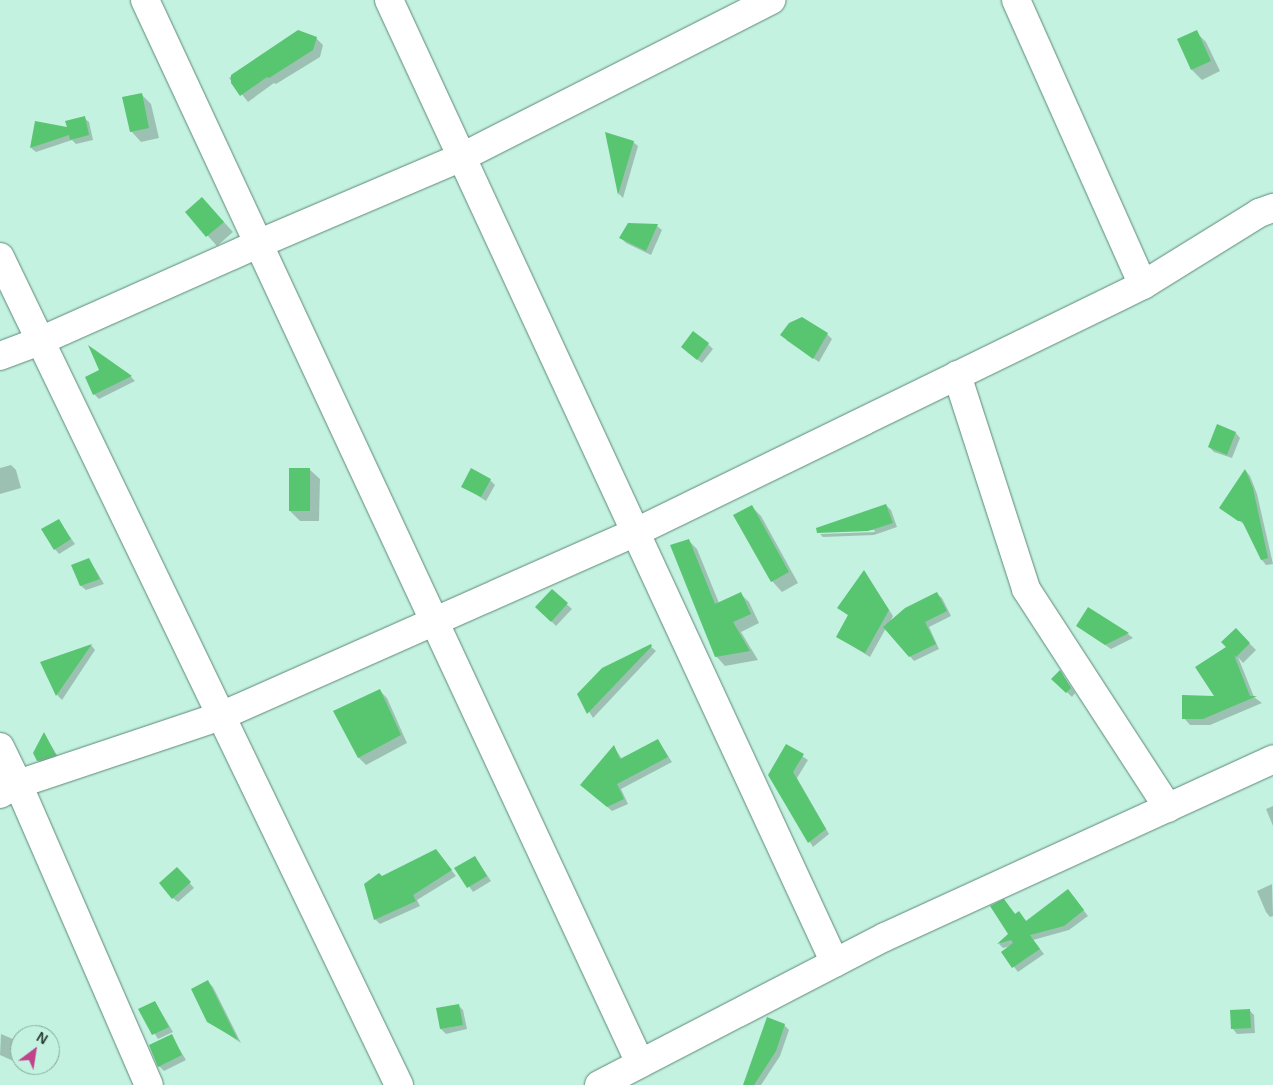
<!DOCTYPE html>
<style>
body{margin:0}
#map{position:relative;width:1273px;height:1085px;overflow:hidden;background:#c4f2e0;font-family:Helvetica,sans-serif}
div>[style]{position:absolute}
.shadow>*{inset:0;background:#0003}
.building>*{inset:0;background:#58c571}
.roads{filter:drop-shadow(0 0 1px #5d8878) drop-shadow(0 0 1px #5d8878)}
.minor>*{height:28px;margin:-14px;padding:0 14px;transform-origin:14px;border-radius:14px;background:#fff}
span{translate:-50% -50%;white-space:nowrap;text-align:center;line-height:1.15;-webkit-text-stroke:5px #c4f2e0;paint-order:stroke}
.north{position:absolute;left:10px;top:1025px;width:50px;height:50px;box-sizing:border-box;background:#c4f2e0;border:1px solid #87aa9c;border-radius:50%;rotate:31deg;font-size:14px;font-weight:700;line-height:20px;text-align:center;color:#2b3d36}
.north::after{content:'';display:block;margin:auto;width:18px;height:22px;background:#c3428c;clip-path:polygon(50% 0,100% 100%,50% 72%,0 100%)}
</style>
<div id="map">
<div class="shadow">
<div style="clip-path:polygon(298px 31px,316px 38px,323px 45px,320px 57px,276px 84px,274px 83px,248px 102px,229px 78px)"></div>
<div style="clip-path:polygon(1196px 32px,1206px 42px,1220px 71px,1202px 80px,1192px 70px)"></div>
<div style="clip-path:polygon(141px 94px,151px 104px,159px 138px,141px 142px,131px 131px)"></div>
<div style="clip-path:polygon(84px 118px,89px 122px,93px 140px,76px 144px,72px 140px,36px 152px,31px 148px)"></div>
<div style="clip-path:polygon(606px 134px,633px 142px,638px 146px,623px 198px,619px 194px)"></div>
<div style="clip-path:polygon(212px 209px,233px 232px,217px 246px,186px 212px)"></div>
<div style="clip-path:polygon(629px 224px,657px 226px,662px 230px,651px 255px,626px 243px,621px 238px)"></div>
<div style="clip-path:polygon(827px 334px,832px 339px,819px 362px,786px 340px)"></div>
<div style="clip-path:polygon(708px 344px,713px 349px,702px 363px,687px 352px)"></div>
<div style="clip-path:polygon(91px 348px,131px 377px,135px 381px,99px 399px,94px 394px,100px 371px)"></div>
<div style="clip-path:polygon(1236px 433px,1240px 438px,1232px 458px,1214px 452px,1209px 447px)"></div>
<div style="clip-path:polygon(11px 465px,16px 470px,21px 488px,0 494px,0 468px)"></div>
<div style="clip-path:polygon(309px 469px,320px 479px,319px 521px,300px 521px,290px 511px)"></div>
<div style="clip-path:polygon(1246px 471px,1250px 476px,1257px 494px,1273px 564px,1266px 565px,1262px 560px,1245px 525px,1221px 508px)"></div>
<div style="clip-path:polygon(490px 480px,495px 485px,486px 501px,463px 486px)"></div>
<div style="clip-path:polygon(886px 505px,891px 510px,897px 527px,874px 535px,823px 537px,820px 534px,875px 532px,874px 530px,818px 532px)"></div>
<div style="clip-path:polygon(751px 506px,761px 516px,798px 583px,782px 592px,772px 581px)"></div>
<div style="clip-path:polygon(58px 520px,75px 544px,59px 554px,55px 549px)"></div>
<div style="clip-path:polygon(688px 540px,697px 549px,719px 603px,740px 593px,749px 602px,759px 623px,741px 632px,758px 660px,725px 666px,716px 656px)"></div>
<div style="clip-path:polygon(89px 559px,104px 584px,86px 590px,81px 586px,73px 565px)"></div>
<div style="clip-path:polygon(864px 571px,893px 616px,890px 623px,937px 594px,942px 598px,951px 616px,929px 627px,939px 649px,914px 661px,886px 628px,870px 657px,837px 637px,849px 616px,839px 608px)"></div>
<div style="clip-path:polygon(552px 591px,572px 609px,556px 626px,537px 607px)"></div>
<div style="clip-path:polygon(1088px 609px,1128px 634px,1133px 638px,1111px 649px,1078px 626px)"></div>
<div style="clip-path:polygon(1236px 630px,1256px 650px,1243px 663px,1238px 657px,1254px 697px,1262px 703px,1210px 725px,1190px 725px,1184px 718px,1216px 697px,1228px 647px)"></div>
<div style="clip-path:polygon(91px 645px,95px 650px,62px 700px,58px 696px,42px 663px)"></div>
<div style="clip-path:polygon(650px 646px,656px 651px,593px 718px,579px 695px)"></div>
<div style="clip-path:polygon(1060px 671px,1075px 693px,1072px 697px,1053px 679px)"></div>
<div style="clip-path:polygon(380px 691px,387px 698px,407px 743px,366px 765px,359px 758px,335px 711px)"></div>
<div style="clip-path:polygon(44px 734px,60px 760px,43px 765px,38px 760px)"></div>
<div style="clip-path:polygon(658px 740px,672px 762px,621px 789px,628px 804px,612px 811px,587px 789px,614px 747px,622px 759px)"></div>
<div style="clip-path:polygon(787px 746px,808px 760px,797px 778px,829px 834px,813px 847px,769px 775px)"></div>
<div style="clip-path:polygon(1273px 806px,1273px 826px,1266px 809px)"></div>
<div style="clip-path:polygon(440px 856px,456px 876px,417px 900px,420px 906px,380px 924px,375px 919px,382px 877px)"></div>
<div style="clip-path:polygon(475px 857px,491px 881px,473px 892px,456px 868px)"></div>
<div style="clip-path:polygon(181px 873px,194px 888px,178px 902px,173px 898px)"></div>
<div style="clip-path:polygon(1272px 884px,1273px 916px,1270px 917px,1266px 912px,1257px 891px)"></div>
<div style="clip-path:polygon(1073px 896px,1088px 916px,1069px 930px,1033px 940px,1044px 954px,1018px 972px,1002px 952px,1011px 946px,1003px 948px,999px 944px,1009px 935px,1004px 901px,1016px 915px,1019px 913px,1027px 922px)"></div>
<div style="clip-path:polygon(208px 982px,213px 987px,241px 1043px,208px 1021px)"></div>
<div style="clip-path:polygon(155px 1002px,173px 1032px,158px 1039px,140px 1010px)"></div>
<div style="clip-path:polygon(458px 1005px,463px 1010px,467px 1029px,446px 1034px,441px 1029px,437px 1009px)"></div>
<div style="clip-path:polygon(1249px 1010px,1254px 1015px,1255px 1033px,1237px 1034px,1233px 1029px)"></div>
<div style="clip-path:polygon(784px 1025px,789px 1030px,780px 1056px,761px 1085px,744px 1085px)"></div>
<div style="clip-path:polygon(1px 1034px,20px 1042px,18px 1063px,0 1055px)"></div>
<div style="clip-path:polygon(171px 1035px,186px 1060px,164px 1071px,159px 1066px)"></div>
</div>
<div class="building">
<div style="clip-path:polygon(298px 30px,317px 37px,313px 50px,269px 78px,267px 77px,240px 96px,231px 83px,231px 75px)"></div>
<div style="clip-path:polygon(1197px 30px,1211px 61px,1191px 70px,1177px 39px)"></div>
<div style="clip-path:polygon(142px 93px,149px 128px,130px 132px,122px 97px)"></div>
<div style="clip-path:polygon(85px 116px,89px 135px,70px 140px,69px 135px,30px 148px,35px 121px,67px 127px,65px 121px)"></div>
<div style="clip-path:polygon(605px 132px,634px 141px,618px 195px)"></div>
<div style="clip-path:polygon(202px 197px,224px 222px,206px 237px,185px 212px)"></div>
<div style="clip-path:polygon(628px 223px,658px 224px,646px 251px,619px 238px)"></div>
<div style="clip-path:polygon(802px 317px,828px 333px,813px 359px,780px 335px,789px 323px)"></div>
<div style="clip-path:polygon(693px 331px,709px 343px,697px 360px,681px 347px)"></div>
<div style="clip-path:polygon(88px 345px,132px 376px,93px 395px,85px 377px,99px 370px)"></div>
<div style="clip-path:polygon(1217px 424px,1236px 432px,1227px 455px,1208px 447px)"></div>
<div style="clip-path:polygon(289px 468px,310px 468px,310px 511px,289px 511px)"></div>
<div style="clip-path:polygon(471px 468px,491px 479px,481px 497px,461px 487px)"></div>
<div style="clip-path:polygon(1245px 469px,1253px 488px,1268px 558px,1261px 560px,1242px 521px,1238px 521px,1219px 508px)"></div>
<div style="clip-path:polygon(886px 504px,893px 523px,868px 531px,817px 533px,816px 528px)"></div>
<div style="clip-path:polygon(752px 505px,789px 572px,771px 582px,733px 515px)"></div>
<div style="clip-path:polygon(59px 519px,71px 539px,54px 550px,41px 529px)"></div>
<div style="clip-path:polygon(689px 539px,715px 604px,741px 592px,751px 614px,733px 622px,750px 651px,715px 657px,670px 545px)"></div>
<div style="clip-path:polygon(89px 558px,100px 579px,80px 586px,71px 565px)"></div>
<div style="clip-path:polygon(864px 570px,889px 610px,865px 653px,836px 637px,848px 615px,837px 608px)"></div>
<div style="clip-path:polygon(552px 589px,568px 603px,551px 622px,535px 607px)"></div>
<div style="clip-path:polygon(937px 592px,947px 611px,925px 622px,936px 644px,909px 657px,883px 627px,905px 608px)"></div>
<div style="clip-path:polygon(1088px 607px,1129px 633px,1105px 645px,1076px 626px)"></div>
<div style="clip-path:polygon(1236px 628px,1250px 643px,1236px 657px,1234px 655px,1250px 696px,1257px 696px,1203px 719px,1182px 719px,1182px 695px,1214px 696px,1195px 667px,1226px 647px,1221px 642px)"></div>
<div style="clip-path:polygon(92px 644px,56px 696px,40px 662px)"></div>
<div style="clip-path:polygon(651px 644px,652px 646px,587px 714px,577px 694px,602px 668px)"></div>
<div style="clip-path:polygon(1060px 670px,1071px 688px,1066px 693px,1051px 679px)"></div>
<div style="clip-path:polygon(380px 689px,401px 735px,358px 758px,333px 711px)"></div>
<div style="clip-path:polygon(44px 732px,56px 755px,37px 761px,33px 753px)"></div>
<div style="clip-path:polygon(658px 739px,668px 757px,617px 784px,624px 799px,607px 807px,580px 785px,614px 745px,620px 759px)"></div>
<div style="clip-path:polygon(786px 744px,804px 754px,793px 772px,826px 829px,808px 843px,768px 775px)"></div>
<div style="clip-path:polygon(436px 849px,452px 870px,413px 895px,416px 901px,374px 920px,364px 884px,379px 873px,382px 876px)"></div>
<div style="clip-path:polygon(475px 856px,487px 876px,467px 888px,454px 868px)"></div>
<div style="clip-path:polygon(177px 867px,191px 882px,172px 899px,159px 883px)"></div>
<div style="clip-path:polygon(1068px 889px,1084px 910px,1064px 926px,1030px 935px,1040px 949px,1012px 968px,1001px 952px,1013px 943px,1011px 940px,997px 944px,1008px 934px,990px 906px,1004px 899px,1015px 914px,1019px 911px,1026px 921px)"></div>
<div style="clip-path:polygon(208px 980px,238px 1040px,207px 1022px,191px 989px)"></div>
<div style="clip-path:polygon(155px 1001px,169px 1027px,152px 1035px,138px 1009px)"></div>
<div style="clip-path:polygon(459px 1004px,463px 1025px,440px 1029px,436px 1008px)"></div>
<div style="clip-path:polygon(1250px 1009px,1251px 1028px,1231px 1029px,1230px 1010px)"></div>
<div style="clip-path:polygon(767px 1017px,785px 1024px,776px 1051px,754px 1085px,743px 1085px)"></div>
<div style="clip-path:polygon(172px 1034px,182px 1055px,158px 1067px,149px 1045px)"></div>
</div>
<div class="roads">
<div class="minor">
<div style="left:145px;top:0;width:1173px;rotate:65.03deg"></div>
<div style="left:389px;top:0;width:1061px;rotate:65.15deg"></div>
<div style="left:1016px;top:0;width:312px;rotate:66deg"></div>
<div style="left:0;top:257px;width:919px;rotate:64.27deg"></div>
<div style="left:0;top:356px;width:43px;rotate:-20.6deg"></div>
<div style="left:40px;top:341px;width:239px;rotate:-24deg"></div>
<div style="left:258px;top:244px;width:222px;rotate:-23.1deg"></div>
<div style="left:462px;top:157px;width:347px;rotate:-26.9deg"></div>
<div style="left:957px;top:375px;width:225px;rotate:72.1deg"></div>
<div style="left:1026px;top:589px;width:261px;rotate:57deg"></div>
<div style="left:0;top:747px;width:41px;rotate:64.1deg"></div>
<div style="left:18px;top:784px;width:328px;rotate:66.5deg"></div>
<div style="left:0;top:794px;width:21px;rotate:-29deg"></div>
<div style="left:18px;top:784px;width:214px;rotate:-18.5deg"></div>
<div style="left:221px;top:716px;width:454px;rotate:-23.9deg"></div>
<div style="left:636px;top:532px;width:564px;rotate:-25.97deg"></div>
<div style="left:1143px;top:285px;width:137px;rotate:-31.8deg"></div>
<div style="left:1259px;top:213px;width:15px;rotate:-20deg"></div>
<div style="left:599px;top:1085px;width:322px;rotate:-27.4deg"></div>
<div style="left:885px;top:937px;width:427px;rotate:-24.6deg"></div>
</div>
</div>
<div class="north">N</div>
</div>
